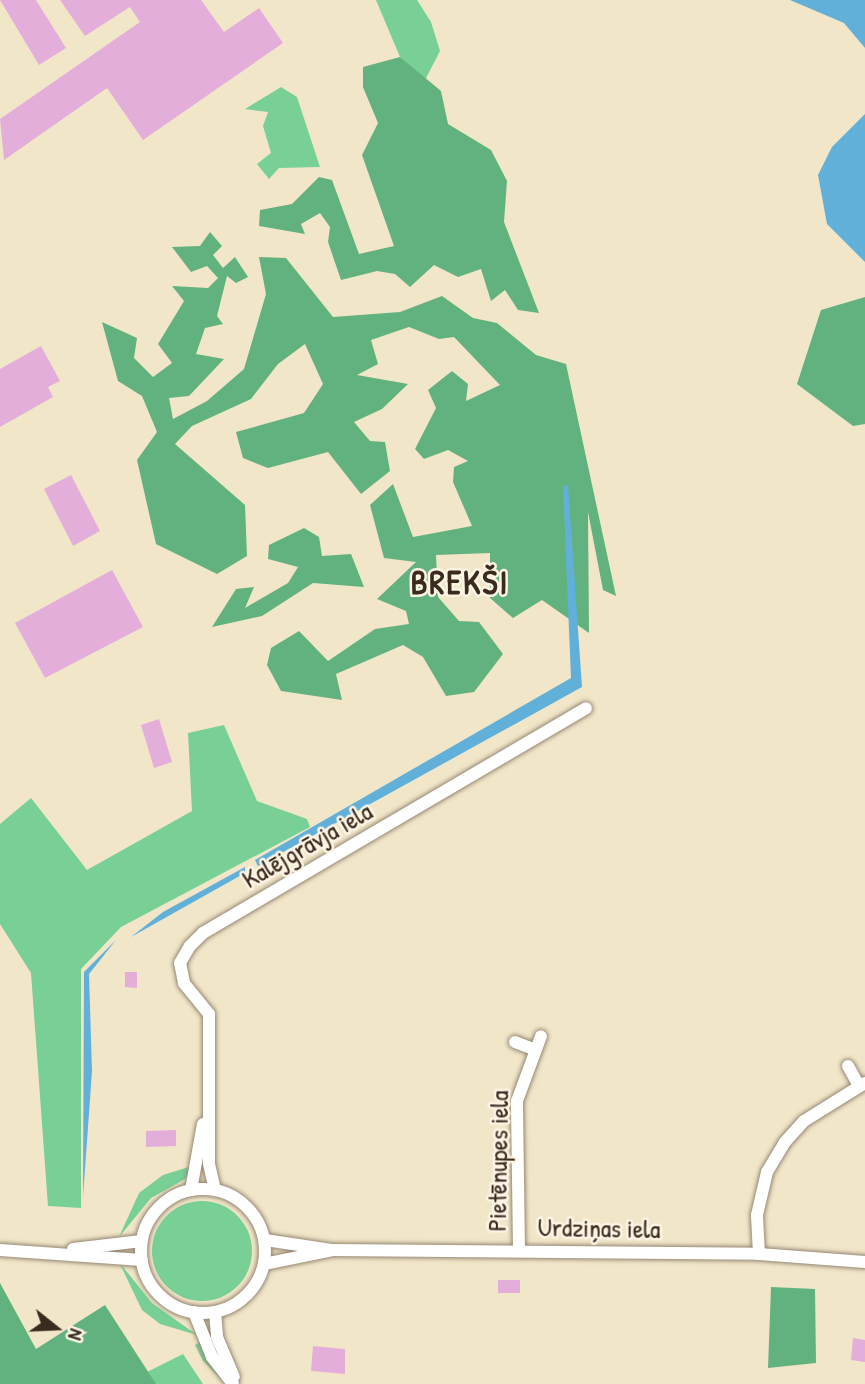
<!DOCTYPE html>
<meta charset="utf-8">
<style>
body{margin:0}
#map{position:relative;width:865px;height:1384px;overflow:hidden;background:#f2e6c9;font-family:"Patrick Hand",sans-serif}
div>[style]{position:absolute}
.green>*{inset:0;background:#78d096}
.round{border-radius:50%}
.forest>*{inset:0;background:#62b27f}
.water>*{inset:0;background:#60b0da}
.building>*{inset:0;background:#e4aeda}
.roads{filter:drop-shadow(0 0 2px #968874) drop-shadow(0 0 2px #968874)}
.minor>*{height:12px;margin:-6px;padding:0 6px;transform-origin:6px;border-radius:6px;background:#fff}
.minor>.ring{margin:-6px;padding:0;box-sizing:content-box;background:none;border:12px solid #fff;border-radius:50%}
span{translate:-50% -50%;white-space:nowrap;text-align:center;line-height:1.15;-webkit-text-stroke:5px #fcf5e5;paint-order:stroke}
.street-label{font-size:26px;color:#3b2a1e}
.district-label{font-size:33px;color:#3b2a1e;font-weight:700;letter-spacing:2px}
.north{position:absolute;left:21px;top:1293px;width:70px;height:70px;-webkit-text-stroke:5px #fcf5e5;paint-order:stroke;rotate:108deg;font-size:19px;font-weight:700;line-height:28px;text-align:center;color:#3b2a1e}
.north::after{content:'';display:block;margin:auto;width:24px;height:32px;background:#3b2a1e;clip-path:polygon(50% 0,100% 100%,50% 72%,0 100%)}
</style>
<div id="map">
<div class="green">
<div style="clip-path:polygon(376px 0,417px 0,431px 22px,440px 51px,425px 80px,400px 57px)"></div>
<div style="clip-path:polygon(281px 87px,297px 97px,320px 167px,279px 168px,269px 179px,257px 164px,271px 153px,263px 126px,268px 112px,245px 109px)"></div>
<div style="clip-path:polygon(224px 725px,257px 801px,307px 819px,310px 827px,121px 927px,81px 969px,81px 1208px,48px 1206px,31px 973px,0 924px,0 824px,31px 798px,87px 870px,192px 811px,188px 733px)"></div>
<div style="clip-path:polygon(192px 1166px,185px 1179px,151px 1198px,119px 1237px,139px 1193px,163px 1175px)"></div>
<div class="round" style="left:152px;top:1201px;width:100px;height:100px"></div>
<div style="clip-path:polygon(119px 1262px,152px 1303px,197px 1335px,160px 1324px,142px 1310px)"></div>
<div style="clip-path:polygon(200px 1342px,226px 1384px,203px 1361px,195px 1345px)"></div>
<div style="clip-path:polygon(183px 1354px,203px 1384px,154px 1384px,147px 1372px)"></div>
</div>
<div class="forest">
<div style="clip-path:polygon(400px 57px,441px 91px,448px 124px,491px 150px,507px 181px,504px 222px,539px 313px,518px 310px,505px 290px,491px 301px,481px 269px,458px 277px,434px 265px,410px 287px,395px 274px,377px 271px,341px 280px,328px 242px,330px 227px,320px 213px,301px 224px,305px 234px,259px 226px,260px 210px,292px 204px,319px 177px,332px 180px,359px 254px,394px 246px,362px 155px,378px 123px,363px 87px,363px 67px)"></div>
<div style="clip-path:polygon(210px 232px,222px 246px,213px 255px,223px 268px,235px 257px,248px 277px,236px 283px,227px 276px,217px 316px,223px 324px,205px 328px,196px 354px,224px 359px,189px 396px,169px 398px,173px 419px,207px 401px,244px 369px,266px 294px,259px 257px,286px 258px,333px 317px,400px 312px,442px 296px,473px 318px,497px 323px,536px 355px,566px 364px,616px 596px,603px 590px,588px 512px,589px 633px,542px 600px,513px 618px,490px 598px,490px 553px,436px 555px,438px 597px,459px 621px,479px 622px,503px 654px,474px 692px,446px 696px,423px 657px,403px 645px,336px 674px,342px 700px,281px 691px,267px 665px,271px 648px,299px 631px,328px 661px,375px 629px,409px 624px,406px 611px,377px 599px,416px 562px,384px 558px,370px 505px,393px 484px,413px 537px,472px 526px,453px 482px,454px 467px,468px 461px,448px 450px,424px 459px,415px 449px,436px 408px,428px 390px,452px 371px,468px 384px,466px 401px,500px 385px,454px 337px,439px 339px,409px 327px,371px 340px,378px 364px,357px 375px,408px 384px,382px 409px,354px 422px,370px 441px,385px 442px,390px 471px,361px 494px,328px 452px,268px 468px,243px 458px,236px 432px,304px 413px,323px 384px,305px 344px,278px 364px,251px 399px,192px 426px,175px 444px,245px 505px,247px 556px,217px 574px,156px 544px,137px 460px,157px 432px,142px 396px,118px 381px,102px 322px,137px 338px,134px 358px,153px 377px,172px 363px,158px 344px,184px 301px,172px 286px,208px 288px,218px 278px,207px 266px,191px 272px,172px 247px,200px 246px)"></div>
<div style="clip-path:polygon(865px 297px,865px 424px,853px 426px,797px 384px,821px 310px)"></div>
<div style="clip-path:polygon(304px 528px,319px 537px,322px 556px,351px 554px,364px 587px,313px 583px,262px 616px,212px 627px,236px 589px,254px 587px,245px 608px,288px 583px,298px 567px,268px 559px,269px 545px)"></div>
<div style="clip-path:polygon(0 1283px,36px 1349px,105px 1305px,156px 1384px,0 1384px)"></div>
<div style="clip-path:polygon(771px 1287px,815px 1289px,816px 1363px,768px 1368px)"></div>
</div>
<div class="water">
<div style="clip-path:polygon(790px 0,865px 0,865px 48px,844px 23px)"></div>
<div style="clip-path:polygon(865px 114px,865px 262px,827px 224px,818px 175px,832px 147px)"></div>
<div style="clip-path:polygon(568px 485px,582px 687px,258px 866px,255px 860px,571px 678px,563px 486px)"></div>
<div style="clip-path:polygon(245px 867px,245px 873px,131px 937px,163px 912px)"></div>
<div style="clip-path:polygon(116px 940px,89px 974px,92px 1071px,83px 1197px,84px 972px)"></div>
</div>
<div class="building">
<div style="clip-path:polygon(0 0,36px 0,66px 48px,39px 65px)"></div>
<div style="clip-path:polygon(60px 0,201px 0,224px 32px,259px 8px,283px 43px,143px 140px,107px 88px,4px 160px,0 119px,140px 22px,130px 7px,85px 36px)"></div>
<div style="clip-path:polygon(41px 346px,60px 381px,48px 387px,53px 397px,0 427px,0 369px)"></div>
<div style="clip-path:polygon(71px 475px,100px 531px,73px 546px,44px 489px)"></div>
<div style="clip-path:polygon(112px 570px,143px 627px,45px 678px,15px 623px)"></div>
<div style="clip-path:polygon(159px 719px,172px 762px,154px 768px,141px 725px)"></div>
<div style="clip-path:polygon(125px 972px,137px 972px,137px 988px,125px 987px)"></div>
<div style="clip-path:polygon(176px 1130px,176px 1146px,146px 1147px,146px 1131px)"></div>
<div style="clip-path:polygon(498px 1280px,520px 1280px,520px 1293px,498px 1293px)"></div>
<div style="clip-path:polygon(853px 1338px,865px 1340px,865px 1362px,851px 1360px)"></div>
<div style="clip-path:polygon(313px 1346px,345px 1349px,345px 1374px,311px 1371px)"></div>
</div>
<div class="roads">
<div class="minor">
<div style="left:515px;top:1042px;width:17px;rotate:21deg"></div>
<div style="left:848px;top:1066px;width:23px;rotate:61deg"></div>
<div class="ring" style="left:141px;top:1189px;width:112px;height:112px"></div>
<div style="left:191px;top:1190px;width:67px;rotate:-79.7deg"></div>
<div style="left:215px;top:1190px;width:28px;rotate:-103deg"></div>
<div style="left:209px;top:1163px;width:149px;rotate:-90deg"></div>
<div style="left:209px;top:1014px;width:40px;rotate:-129deg"></div>
<div style="left:184px;top:983px;width:20px;rotate:-101deg"></div>
<div style="left:180px;top:963px;width:20px;rotate:-60deg"></div>
<div style="left:190px;top:946px;width:18px;rotate:-45deg"></div>
<div style="left:203px;top:933px;width:444px;rotate:-30.4deg"></div>
<div style="left:265px;top:1240px;width:69px;rotate:8.4deg"></div>
<div style="left:333px;top:1250px;width:426px;rotate:0.5deg"></div>
<div style="left:759px;top:1254px;width:106px;rotate:4.3deg"></div>
<div style="left:73px;top:1249px;width:69px;rotate:-6.6deg"></div>
<div style="left:0;top:1250px;width:142px;rotate:4deg"></div>
<div style="left:519px;top:1250px;width:149px;rotate:-90.8deg"></div>
<div style="left:517px;top:1101px;width:69px;rotate:-69.7deg"></div>
<div style="left:759px;top:1254px;width:39px;rotate:-93deg"></div>
<div style="left:757px;top:1215px;width:44px;rotate:-76.9deg"></div>
<div style="left:767px;top:1172px;width:35px;rotate:-59deg"></div>
<div style="left:785px;top:1142px;width:28px;rotate:-48deg"></div>
<div style="left:804px;top:1121px;width:72px;rotate:-31.9deg"></div>
<div style="left:264px;top:1264px;width:70px;rotate:-11.5deg"></div>
<div style="left:194px;top:1312px;width:48px;rotate:68.2deg"></div>
<div style="left:212px;top:1357px;width:34px;rotate:52deg"></div>
<div style="left:215px;top:1312px;width:25px;rotate:85deg"></div>
<div style="left:217px;top:1337px;width:43px;rotate:67deg"></div>
</div>
</div>
<div class="street-label">
<span style="left:307px;top:845px;rotate:-30deg">Kalējgrāvja iela</span>
<span style="left:498px;top:1161px;rotate:-89deg">Pietēnupes iela</span>
<span style="left:599px;top:1228px;rotate:1deg">Urdziņas iela</span>
</div>
<div class="district-label">
<span style="left:460px;top:583px">BREKŠI</span>
</div>
<div class="north">N</div>
</div>
